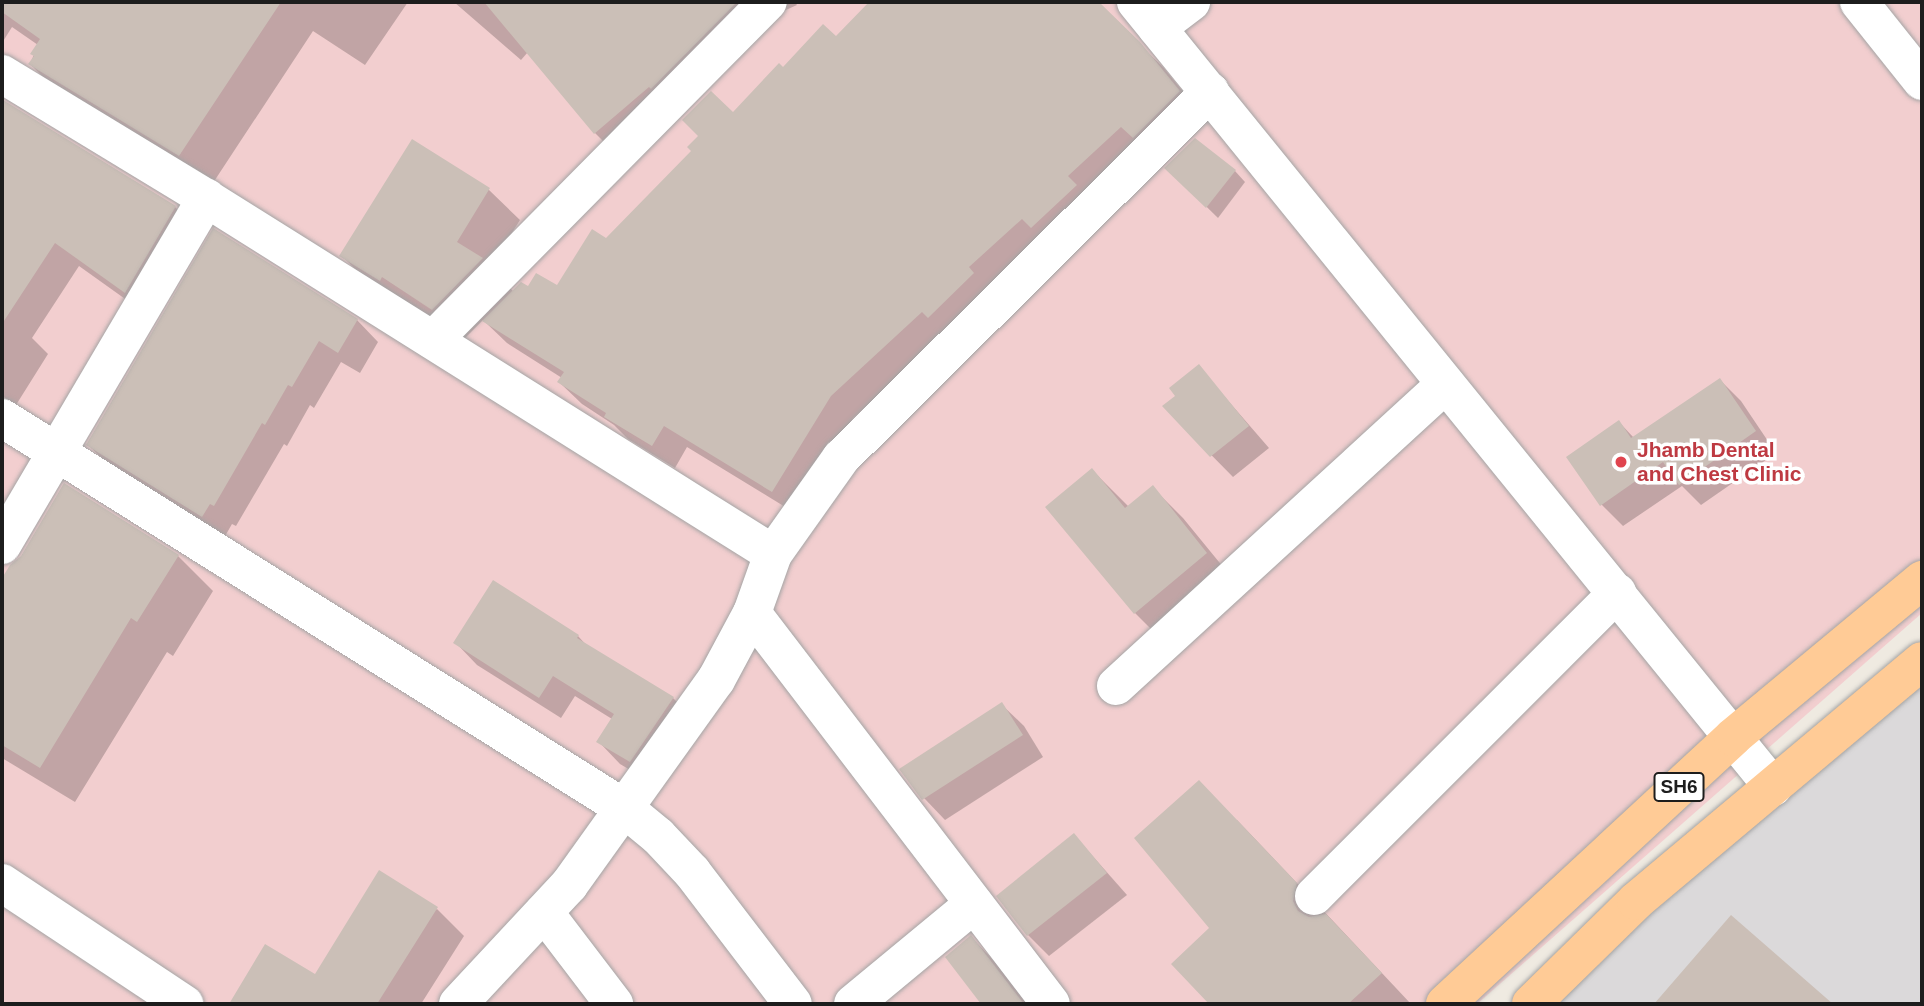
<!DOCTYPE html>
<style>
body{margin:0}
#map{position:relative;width:1924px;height:1006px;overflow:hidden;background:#efeae1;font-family:Helvetica,sans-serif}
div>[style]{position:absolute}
.residential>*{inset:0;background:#dbd9da}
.commercial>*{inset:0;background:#f2cecf}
.shadow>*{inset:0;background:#0003}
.building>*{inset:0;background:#cbbfb7}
.roads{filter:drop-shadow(0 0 2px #a4a4a4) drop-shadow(0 0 2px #a4a4a4)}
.minor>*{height:38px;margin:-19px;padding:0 19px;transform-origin:19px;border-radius:19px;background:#fff}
.primary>*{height:38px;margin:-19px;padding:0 19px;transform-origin:19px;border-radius:19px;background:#ffcb96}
.dots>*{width:19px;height:19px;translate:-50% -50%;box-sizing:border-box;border:4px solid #fff;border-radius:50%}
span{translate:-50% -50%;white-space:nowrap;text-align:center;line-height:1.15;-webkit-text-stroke:7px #fff;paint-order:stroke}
.shield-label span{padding:2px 5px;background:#fff;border:2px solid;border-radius:5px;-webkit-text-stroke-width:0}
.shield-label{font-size:19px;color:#1d1d1d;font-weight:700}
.health-label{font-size:21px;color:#be3a42;font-weight:700}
.left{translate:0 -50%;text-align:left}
.frame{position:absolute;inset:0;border:4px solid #1d1d1d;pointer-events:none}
</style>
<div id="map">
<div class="residential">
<div style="clip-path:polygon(1922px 649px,1922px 1004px,1532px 1004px)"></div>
</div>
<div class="commercial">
<div style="clip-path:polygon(2px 2px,1922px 2px,1922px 613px,1477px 1004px,2px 1004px)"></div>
</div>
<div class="shadow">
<div style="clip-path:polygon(2px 2px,408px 2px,365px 65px,313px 31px,211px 186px,61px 95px,30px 64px,38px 45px,12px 27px,2px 43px)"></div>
<div style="clip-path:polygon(454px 2px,795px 2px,797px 5px,779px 13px,622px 160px,595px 133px,528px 52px,521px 60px)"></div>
<div style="clip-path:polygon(872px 2px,1095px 2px,1163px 67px,1201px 114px,946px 333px,853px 418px,795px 513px,687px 447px,675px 468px,628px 439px,614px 425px,582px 404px,559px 382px,562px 378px,507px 343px,483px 320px,464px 339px,372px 286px,341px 255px,412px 142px,489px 190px,520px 220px,490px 268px,514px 292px,558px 288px,733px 114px,783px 70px,837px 39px)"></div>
<div style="clip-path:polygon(4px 103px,175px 207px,199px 231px,149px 316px,79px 266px,32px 338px,48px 354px,16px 405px,2px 396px)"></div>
<div style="clip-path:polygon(1167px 168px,1235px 171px,1245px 182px,1218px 218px)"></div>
<div style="clip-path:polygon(357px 320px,378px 342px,360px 373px,341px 362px,314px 408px,310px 405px,287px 446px,284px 444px,236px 526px,232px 524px,224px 538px,110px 466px,88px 445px)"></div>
<div style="clip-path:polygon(1198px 366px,1269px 448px,1233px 477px,1164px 407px,1177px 396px)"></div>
<div style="clip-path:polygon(1720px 380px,1741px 401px,1776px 453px,1701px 505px,1682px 486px,1623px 526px,1602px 505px,1569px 457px,1619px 422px,1634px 438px)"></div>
<div style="clip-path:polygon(1092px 470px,1129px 507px,1153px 488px,1183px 518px,1237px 584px,1165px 643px,1135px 613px)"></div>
<div style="clip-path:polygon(178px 556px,213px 591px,173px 656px,167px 652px,75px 802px,2px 758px,2px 582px,11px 566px)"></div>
<div style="clip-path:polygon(578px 636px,588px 647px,673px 698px,695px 720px,652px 783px,620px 764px,599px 742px,612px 719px,575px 696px,561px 718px,477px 665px,456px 643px)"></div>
<div style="clip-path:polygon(1002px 705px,1024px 726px,1043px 757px,945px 820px,924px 798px)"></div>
<div style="clip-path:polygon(1237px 820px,1334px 922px,1411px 1004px,1212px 1004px,1173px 964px,1211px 928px)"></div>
<div style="clip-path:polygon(1074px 835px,1127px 895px,1049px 956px,1028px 935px)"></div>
<div style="clip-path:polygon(437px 909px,464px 936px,421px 1004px,231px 1004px,266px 946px,316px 976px)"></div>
<div style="clip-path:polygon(1731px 917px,1830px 1004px,1656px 1004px)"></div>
<div style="clip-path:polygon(971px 937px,998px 965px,1028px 1004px,983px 1004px,947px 957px)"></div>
</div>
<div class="building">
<div style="clip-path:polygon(2px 2px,281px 2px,179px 156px,28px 64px,34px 56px,30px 54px,40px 39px,2px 12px)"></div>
<div style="clip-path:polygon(484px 2px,737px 2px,651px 89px,649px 87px,594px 134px)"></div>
<div style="clip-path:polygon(869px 2px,1099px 2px,1140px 42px,1180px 91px,1133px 138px,1121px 127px,1068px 176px,1077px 185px,1031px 228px,1022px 219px,969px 267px,974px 273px,928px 318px,922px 312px,831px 396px,772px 492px,664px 426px,652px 446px,604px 417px,606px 413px,557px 382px,564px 372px,482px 321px,521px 282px,528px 286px,536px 273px,557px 285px,592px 229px,606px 238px,691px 151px,687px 147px,698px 136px,682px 120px,711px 91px,733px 112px,779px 63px,783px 67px,823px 24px,836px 36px)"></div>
<div style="clip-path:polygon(3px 100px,176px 206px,125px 293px,55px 243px,2px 324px)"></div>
<div style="clip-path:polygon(1195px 138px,1236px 170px,1206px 208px,1164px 168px)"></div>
<div style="clip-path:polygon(412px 139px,490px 188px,457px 242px,483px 258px,432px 310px,382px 277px,380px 281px,339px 256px)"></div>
<div style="clip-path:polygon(213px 228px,358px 319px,338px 353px,319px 341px,292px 387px,288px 385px,265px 425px,262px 423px,214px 506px,210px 504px,202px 517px,86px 445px)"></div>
<div style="clip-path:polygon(1199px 364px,1249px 426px,1210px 457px,1162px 406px,1175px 396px,1169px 388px)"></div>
<div style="clip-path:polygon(1720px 378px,1756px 431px,1679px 485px,1663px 462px,1600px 506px,1566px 457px,1619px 420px,1631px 438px)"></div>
<div style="clip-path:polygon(1092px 468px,1125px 508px,1153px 485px,1207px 553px,1134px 614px,1045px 507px)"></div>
<div style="clip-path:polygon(64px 483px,179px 555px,137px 622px,131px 618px,40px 768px,2px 745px,2px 578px,10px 565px,21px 556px)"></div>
<div style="clip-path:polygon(493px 580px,579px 635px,577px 638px,674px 697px,630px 762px,596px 742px,614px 714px,553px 676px,539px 698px,453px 643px)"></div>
<div style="clip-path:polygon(1002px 702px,1023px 735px,922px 800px,899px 769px)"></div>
<div style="clip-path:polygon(1199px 780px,1297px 883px,1293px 901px,1298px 911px,1309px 917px,1326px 914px,1382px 973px,1348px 1004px,1209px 1004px,1171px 964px,1209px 928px,1134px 838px)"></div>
<div style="clip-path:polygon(1074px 833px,1107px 873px,1027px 936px,996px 896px)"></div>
<div style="clip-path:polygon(379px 870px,438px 907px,377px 1004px,229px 1004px,265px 944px,315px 974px)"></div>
<div style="clip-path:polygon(1731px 915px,1833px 1004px,1654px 1004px)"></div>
<div style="clip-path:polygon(971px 935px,1024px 1004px,981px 1004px,945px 957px)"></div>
</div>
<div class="roads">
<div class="minor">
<div style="left:1136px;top:2px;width:1011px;rotate:50.94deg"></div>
<div style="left:1859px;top:2px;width:101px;rotate:51.4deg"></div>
<div style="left:1157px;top:28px;width:43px;rotate:-37.4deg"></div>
<div style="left:2px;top:74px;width:239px;rotate:31.3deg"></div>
<div style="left:206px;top:198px;width:669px;rotate:32.12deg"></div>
<div style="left:433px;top:340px;width:476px;rotate:-45.3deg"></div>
<div style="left:2px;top:418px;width:734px;rotate:32.09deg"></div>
<div style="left:624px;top:808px;width:44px;rotate:39.5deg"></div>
<div style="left:658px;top:836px;width:50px;rotate:46.6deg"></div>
<div style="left:692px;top:872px;width:166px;rotate:52.6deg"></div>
<div style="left:2px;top:545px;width:403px;rotate:-59.5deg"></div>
<div style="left:752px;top:613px;width:492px;rotate:52.6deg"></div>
<div style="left:1116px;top:686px;width:447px;rotate:-42.5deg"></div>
<div style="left:2px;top:883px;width:219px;rotate:33.6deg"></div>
<div style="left:1314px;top:896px;width:429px;rotate:-45deg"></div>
<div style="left:544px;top:912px;width:116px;rotate:52.7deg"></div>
<div style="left:458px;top:1004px;width:163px;rotate:-47deg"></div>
<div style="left:569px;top:885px;width:252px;rotate:-54.4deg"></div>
<div style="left:716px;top:680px;width:76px;rotate:-61.8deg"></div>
<div style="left:752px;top:613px;width:63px;rotate:-70.4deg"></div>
<div style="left:773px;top:554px;width:118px;rotate:-54.7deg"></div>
<div style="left:841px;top:458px;width:520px;rotate:-44.77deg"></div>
<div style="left:853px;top:1004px;width:157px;rotate:-39.6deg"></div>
</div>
<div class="primary">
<div style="left:1445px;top:1004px;width:393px;rotate:-42.8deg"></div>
<div style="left:1733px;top:737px;width:246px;rotate:-39.7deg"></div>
<div style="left:1531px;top:1004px;width:147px;rotate:-44.4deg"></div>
<div style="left:1636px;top:901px;width:373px;rotate:-40deg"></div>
</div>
</div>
<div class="dots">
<div style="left:1621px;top:462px;background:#e0444e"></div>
</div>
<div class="shield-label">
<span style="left:1679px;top:787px">SH6</span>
</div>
<div class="health-label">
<span class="left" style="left:1637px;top:462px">Jhamb Dental<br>and Chest Clinic</span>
</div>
<div class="frame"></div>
</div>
